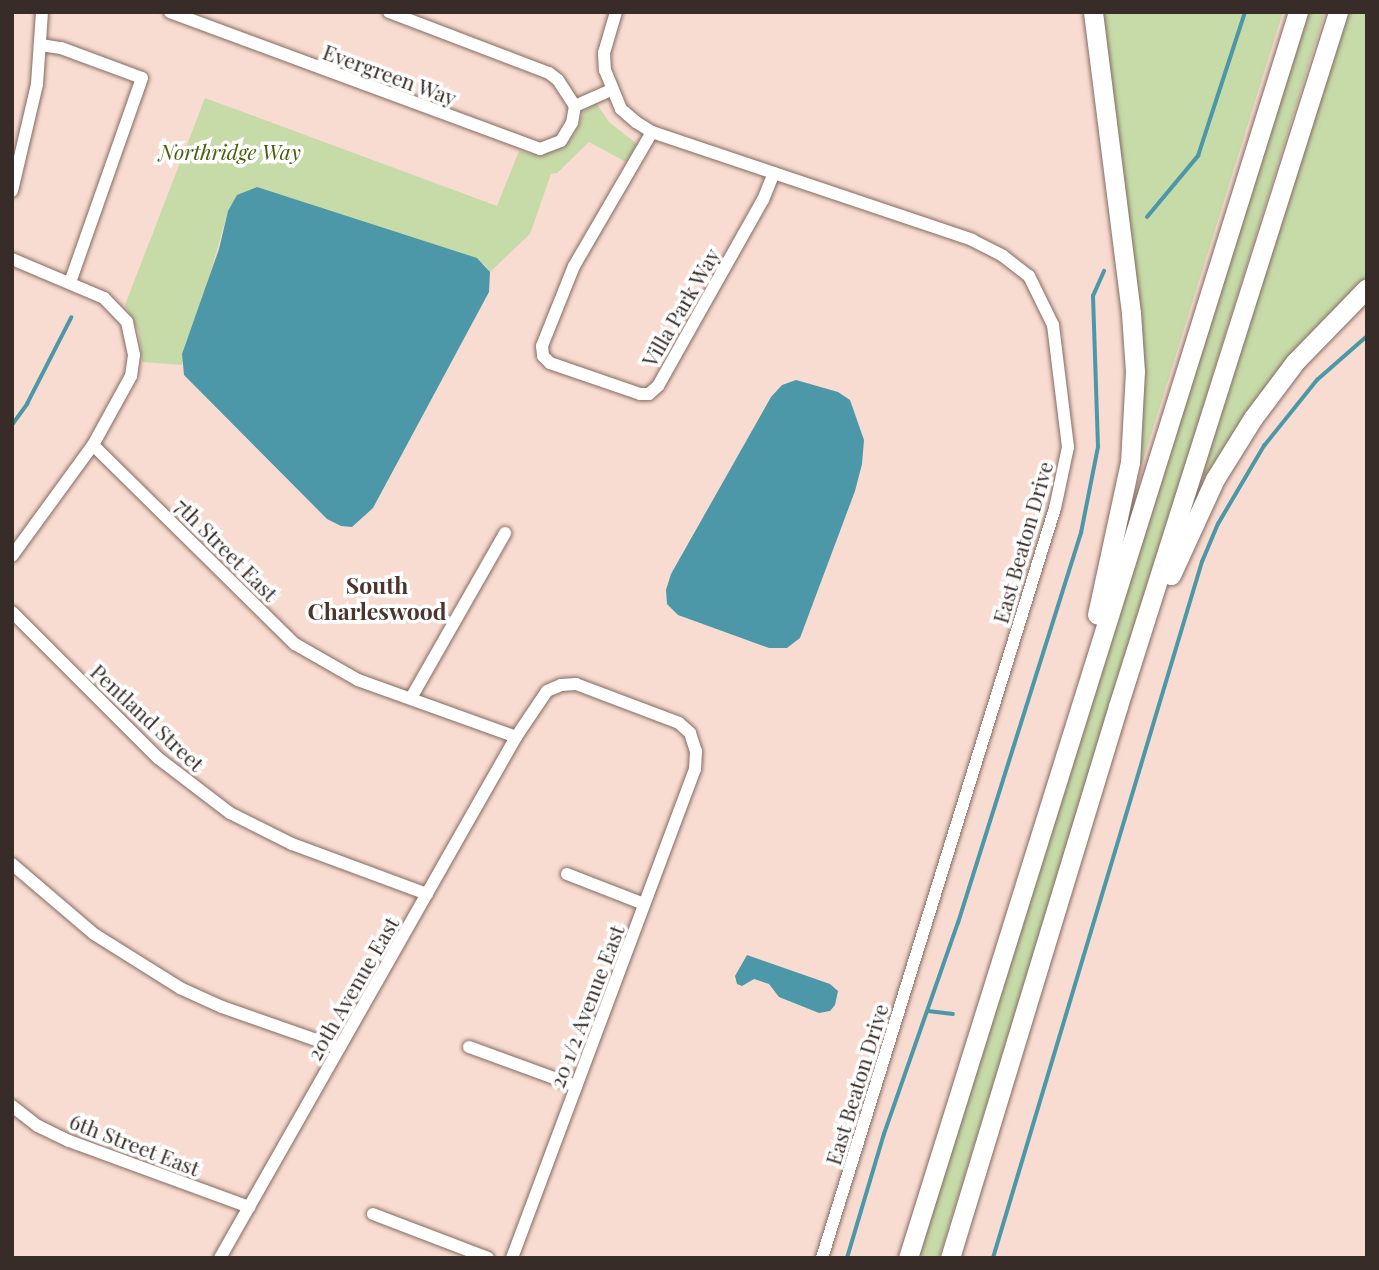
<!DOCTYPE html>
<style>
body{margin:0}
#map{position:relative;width:1379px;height:1270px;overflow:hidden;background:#f9dcd1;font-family:"Playfair Display",serif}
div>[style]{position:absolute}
.green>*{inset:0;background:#c6dba8}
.water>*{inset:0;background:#4c98a8}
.stream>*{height:3.5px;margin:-1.75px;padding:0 1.75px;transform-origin:1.75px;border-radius:1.75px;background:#4c98a8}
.roads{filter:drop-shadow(0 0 2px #846a61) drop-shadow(0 0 2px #846a61)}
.minor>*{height:12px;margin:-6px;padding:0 6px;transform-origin:6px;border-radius:6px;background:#fff}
.highway>*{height:19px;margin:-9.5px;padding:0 9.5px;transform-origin:9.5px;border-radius:9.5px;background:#fff}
span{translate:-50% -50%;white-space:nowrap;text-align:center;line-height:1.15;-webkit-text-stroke:7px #fff;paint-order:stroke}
.street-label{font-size:21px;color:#372c28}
.park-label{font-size:21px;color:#465f0a;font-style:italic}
.neighbourhood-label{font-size:23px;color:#4c352d;font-weight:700}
.frame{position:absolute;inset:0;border:14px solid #372c28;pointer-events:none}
</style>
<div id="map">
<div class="green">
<div style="clip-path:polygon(1099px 12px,1283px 12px,1142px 464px,1136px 463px)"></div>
<div style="clip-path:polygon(1304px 12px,1325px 12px,939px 1258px,916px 1258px)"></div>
<div style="clip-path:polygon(1344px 12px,1367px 12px,1367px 278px,1328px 317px,1208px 477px,1201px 475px)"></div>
<div style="clip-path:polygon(205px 98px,497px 206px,519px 151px,540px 156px,560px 149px,575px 134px,584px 111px,596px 103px,609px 122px,637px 144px,626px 162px,589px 142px,557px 173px,551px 174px,530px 234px,490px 272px,484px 264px,228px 211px,203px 299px,185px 344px,182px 365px,142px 362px,139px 331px,125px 305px)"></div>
</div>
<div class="water">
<div style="clip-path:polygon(257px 187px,477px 258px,490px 272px,489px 292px,373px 508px,352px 527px,341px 526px,327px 519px,184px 375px,182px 354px,219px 249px,228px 211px,237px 195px)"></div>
<div style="clip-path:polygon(796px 380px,838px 392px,850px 400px,864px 440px,862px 464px,855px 491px,800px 638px,787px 648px,769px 648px,678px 615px,667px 604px,666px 590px,671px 574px,771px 397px,782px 385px)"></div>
<div style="clip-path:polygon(747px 955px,830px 984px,838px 991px,835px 1005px,830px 1011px,819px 1013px,779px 997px,769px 984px,754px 979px,742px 986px,737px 984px,735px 976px)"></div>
</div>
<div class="stream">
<div style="left:1147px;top:217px;width:80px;rotate:-50.1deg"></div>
<div style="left:1198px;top:156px;width:151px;rotate:-71.9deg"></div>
<div style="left:12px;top:425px;width:26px;rotate:-54deg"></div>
<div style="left:27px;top:404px;width:97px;rotate:-62.9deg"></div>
<div style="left:928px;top:1011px;width:25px;rotate:7deg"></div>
<div style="left:847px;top:1258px;width:129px;rotate:-73.4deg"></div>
<div style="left:884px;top:1134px;width:224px;rotate:-70.7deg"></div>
<div style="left:958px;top:923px;width:409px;rotate:-72.5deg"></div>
<div style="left:1081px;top:533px;width:88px;rotate:-78.8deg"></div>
<div style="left:1098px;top:447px;width:151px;rotate:-91.9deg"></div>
<div style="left:1093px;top:296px;width:27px;rotate:-66deg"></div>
<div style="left:993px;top:1258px;width:727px;rotate:-73.29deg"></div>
<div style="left:1202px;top:562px;width:41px;rotate:-67.2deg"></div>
<div style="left:1218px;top:524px;width:91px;rotate:-59.5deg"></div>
<div style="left:1264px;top:446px;width:85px;rotate:-51.2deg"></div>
<div style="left:1317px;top:380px;width:67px;rotate:-41.3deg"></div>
</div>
<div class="roads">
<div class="minor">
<div style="left:170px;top:12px;width:395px;rotate:20.3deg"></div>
<div style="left:540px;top:149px;width:22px;rotate:-21deg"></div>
<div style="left:561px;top:141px;width:21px;rotate:-59deg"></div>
<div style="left:572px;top:123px;width:17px;rotate:-80deg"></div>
<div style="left:389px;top:12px;width:171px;rotate:20.9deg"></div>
<div style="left:549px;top:73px;width:11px;rotate:38deg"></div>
<div style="left:558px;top:80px;width:31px;rotate:57deg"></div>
<div style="left:575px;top:106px;width:39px;rotate:-24deg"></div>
<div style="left:616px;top:12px;width:43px;rotate:106.3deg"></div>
<div style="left:604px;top:53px;width:17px;rotate:87deg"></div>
<div style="left:605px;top:70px;width:42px;rotate:67.7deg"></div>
<div style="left:621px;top:109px;width:20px;rotate:41deg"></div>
<div style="left:636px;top:122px;width:19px;rotate:32deg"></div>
<div style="left:652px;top:132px;width:338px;rotate:18.6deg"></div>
<div style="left:972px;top:240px;width:35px;rotate:27deg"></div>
<div style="left:1003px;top:256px;width:33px;rotate:38deg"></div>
<div style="left:1029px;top:276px;width:55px;rotate:63.9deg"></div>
<div style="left:1053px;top:325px;width:123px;rotate:83deg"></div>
<div style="left:1068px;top:447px;width:62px;rotate:102deg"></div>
<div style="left:1055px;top:508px;width:785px;rotate:107.26deg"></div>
<div style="left:41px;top:45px;width:20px;rotate:9deg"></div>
<div style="left:61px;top:48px;width:86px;rotate:20.3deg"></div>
<div style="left:142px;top:78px;width:216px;rotate:109.4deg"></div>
<div style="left:652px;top:132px;width:155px;rotate:120.2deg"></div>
<div style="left:574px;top:266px;width:86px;rotate:111.8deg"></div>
<div style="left:542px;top:346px;width:10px;rotate:84deg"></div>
<div style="left:543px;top:356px;width:10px;rotate:45deg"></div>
<div style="left:550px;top:363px;width:95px;rotate:19deg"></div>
<div style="left:640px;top:394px;width:9px"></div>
<div style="left:649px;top:394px;width:12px;rotate:-42deg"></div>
<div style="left:658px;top:386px;width:214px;rotate:-60.6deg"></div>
<div style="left:763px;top:200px;width:29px;rotate:-68deg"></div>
<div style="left:12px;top:191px;width:110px;rotate:-76.8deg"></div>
<div style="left:37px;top:84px;width:72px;rotate:-86deg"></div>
<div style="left:12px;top:259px;width:100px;rotate:23deg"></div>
<div style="left:104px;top:298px;width:33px;rotate:46deg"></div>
<div style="left:127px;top:322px;width:34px;rotate:78deg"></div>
<div style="left:134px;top:355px;width:21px;rotate:98deg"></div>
<div style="left:131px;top:376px;width:79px;rotate:118.8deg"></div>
<div style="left:93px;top:445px;width:284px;rotate:44.6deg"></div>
<div style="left:295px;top:644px;width:73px;rotate:29.7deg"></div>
<div style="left:358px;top:680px;width:168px;rotate:19.8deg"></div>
<div style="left:516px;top:737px;width:55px;rotate:-56deg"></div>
<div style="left:547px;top:691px;width:15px;rotate:-23deg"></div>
<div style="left:561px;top:685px;width:15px;rotate:-4deg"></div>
<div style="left:576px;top:684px;width:110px;rotate:20.7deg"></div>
<div style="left:679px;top:723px;width:15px;rotate:42deg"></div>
<div style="left:690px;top:733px;width:19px;rotate:72deg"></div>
<div style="left:696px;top:751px;width:18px;rotate:93deg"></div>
<div style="left:695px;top:769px;width:522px;rotate:110.52deg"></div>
<div style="left:12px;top:556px;width:137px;rotate:-53.9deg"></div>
<div style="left:12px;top:612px;width:206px;rotate:45deg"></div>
<div style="left:158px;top:758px;width:91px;rotate:37.4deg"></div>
<div style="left:230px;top:813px;width:69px;rotate:26.6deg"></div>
<div style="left:292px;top:844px;width:144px;rotate:20.3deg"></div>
<div style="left:411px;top:698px;width:190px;rotate:-60.3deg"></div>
<div style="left:12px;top:864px;width:108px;rotate:40.5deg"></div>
<div style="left:94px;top:934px;width:102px;rotate:32.1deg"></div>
<div style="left:180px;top:988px;width:46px;rotate:24.3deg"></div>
<div style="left:222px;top:1007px;width:124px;rotate:19.3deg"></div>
<div style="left:567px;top:874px;width:83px;rotate:21.3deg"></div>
<div style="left:469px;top:1047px;width:114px;rotate:20deg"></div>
<div style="left:12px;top:1106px;width:33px;rotate:38deg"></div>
<div style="left:38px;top:1126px;width:34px;rotate:26deg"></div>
<div style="left:69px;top:1141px;width:192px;rotate:20.1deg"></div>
<div style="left:373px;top:1214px;width:123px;rotate:20.9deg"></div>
<div style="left:220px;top:1258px;width:599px;rotate:-60.4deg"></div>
</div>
<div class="highway">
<div style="left:1093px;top:12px;width:303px;rotate:82.8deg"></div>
<div style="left:1131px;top:313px;width:58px;rotate:86.1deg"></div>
<div style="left:1135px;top:371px;width:91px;rotate:93.1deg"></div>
<div style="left:1130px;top:462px;width:156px;rotate:102.2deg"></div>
<div style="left:1171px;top:575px;width:106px;rotate:-65.4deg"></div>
<div style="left:1215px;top:479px;width:72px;rotate:-58.1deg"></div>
<div style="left:1253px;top:418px;width:70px;rotate:-53.1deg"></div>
<div style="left:1295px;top:362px;width:103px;rotate:-45.8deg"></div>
<div style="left:908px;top:1258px;width:1306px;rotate:-72.62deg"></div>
<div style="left:950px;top:1258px;width:577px;rotate:-73.07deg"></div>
<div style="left:1118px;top:706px;width:728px;rotate:-72.41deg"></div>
</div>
</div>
<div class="street-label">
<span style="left:390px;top:74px;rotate:20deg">Evergreen Way</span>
<span style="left:680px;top:307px;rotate:-60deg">Villa Park Way</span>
<span style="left:1022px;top:542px;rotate:-74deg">East Beaton Drive</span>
<span style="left:227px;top:549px;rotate:45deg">7th Street East</span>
<span style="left:148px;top:717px;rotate:43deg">Pentland Street</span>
<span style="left:352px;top:988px;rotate:-60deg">20th Avenue East</span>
<span style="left:586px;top:1006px;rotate:-69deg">20 1/2 Avenue East</span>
<span style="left:856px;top:1084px;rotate:-73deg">East Beaton Drive</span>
<span style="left:135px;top:1144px;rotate:21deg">6th Street East</span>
</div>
<div class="park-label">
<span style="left:230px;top:151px">Northridge Way</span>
</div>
<div class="neighbourhood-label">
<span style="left:377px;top:598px">South<br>Charleswood</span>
</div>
<div class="frame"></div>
</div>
